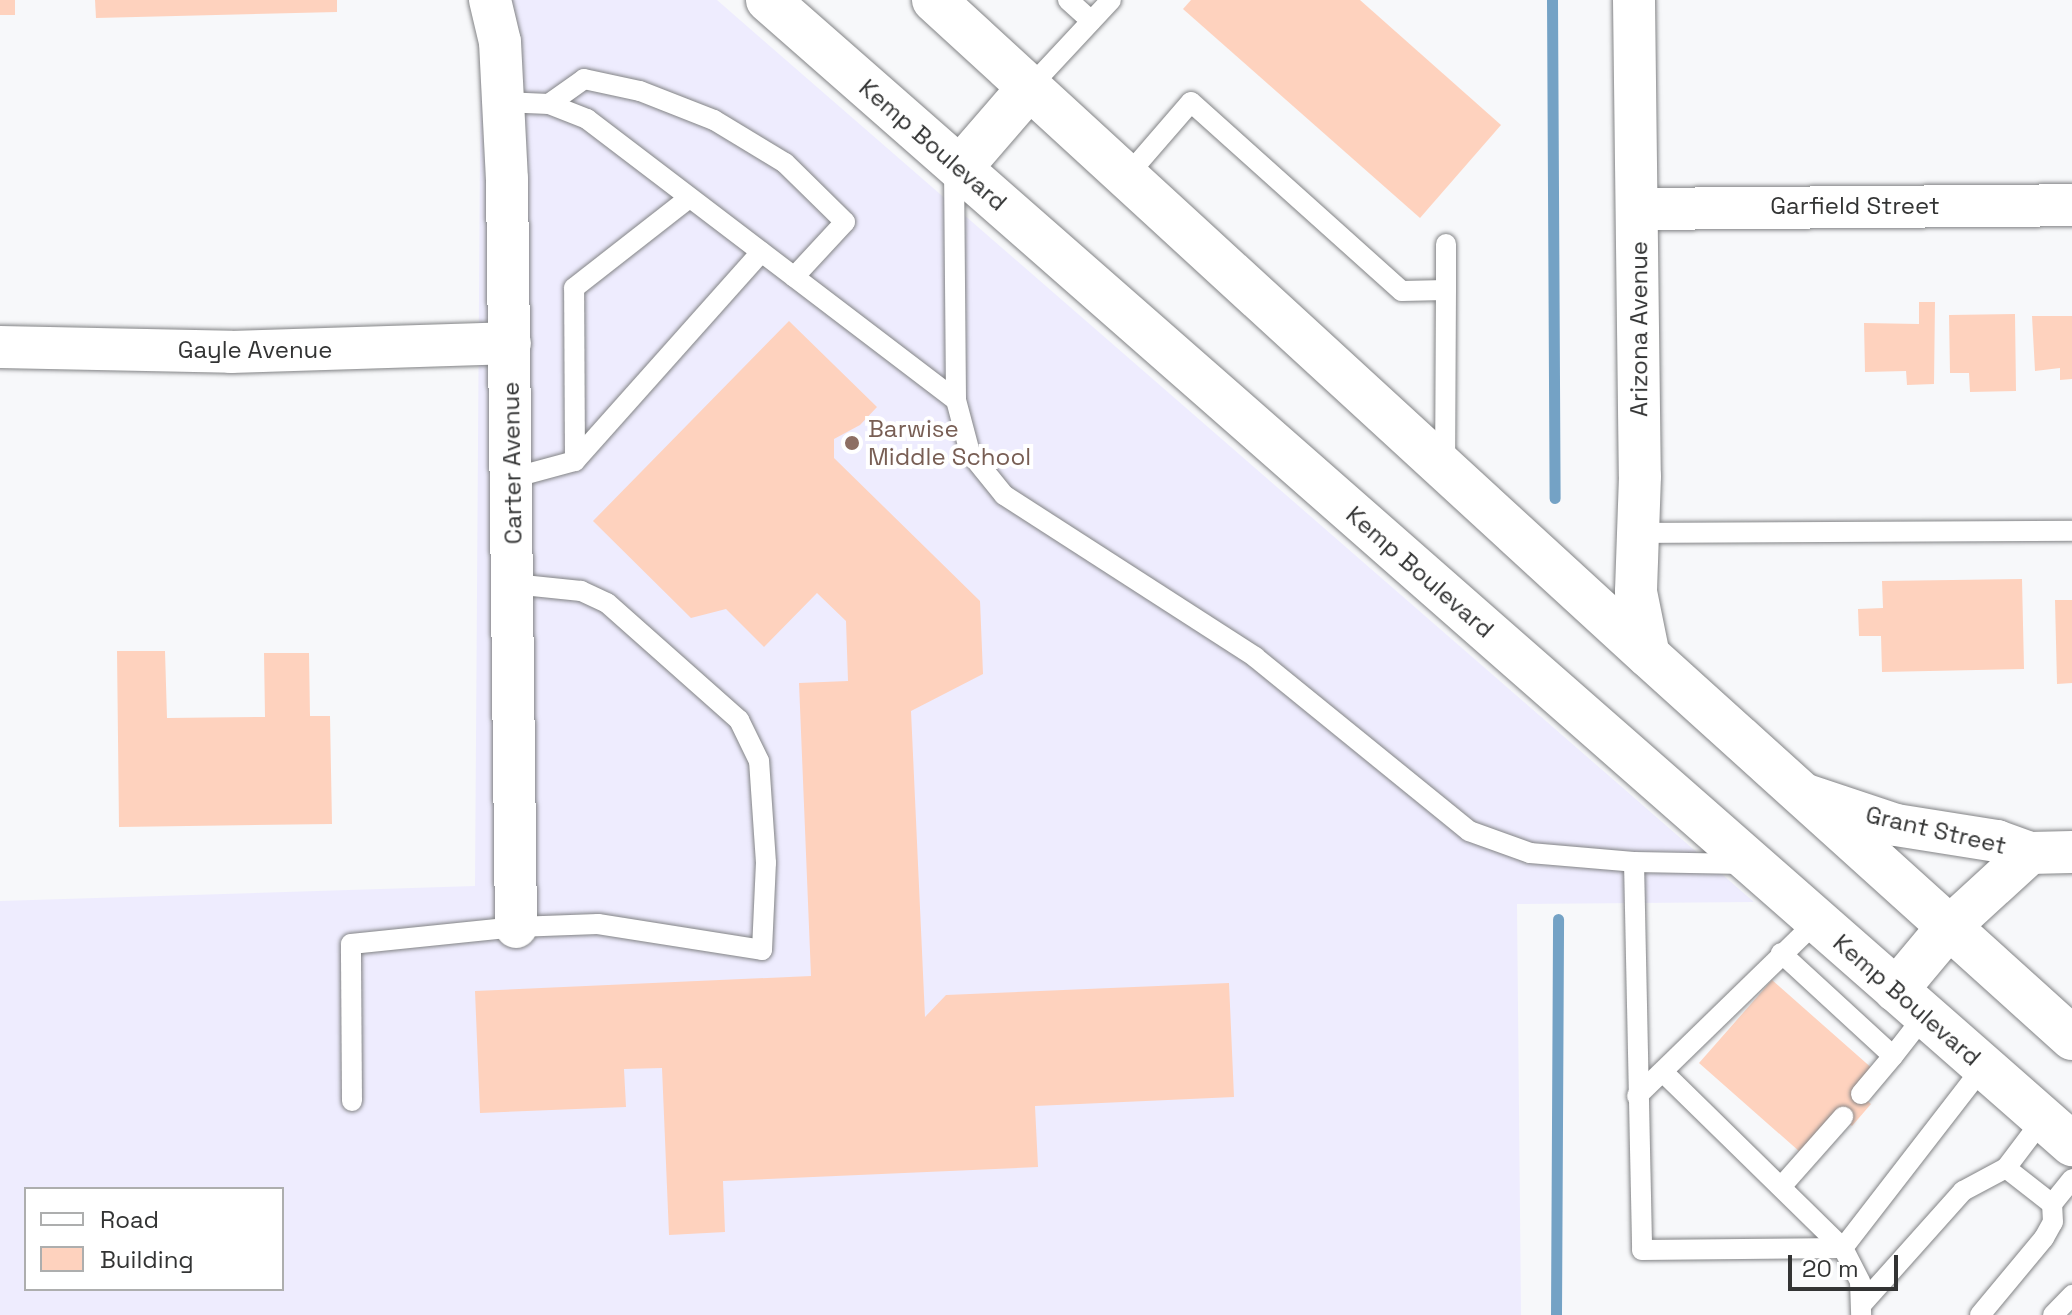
<!DOCTYPE html>
<style>
body{margin:0}
#map{position:relative;width:2072px;height:1315px;overflow:hidden;background:#f7f8fa;font-family:"Space Grotesk",sans-serif}
div>[style]{position:absolute}
.education>*{inset:0;background:#eeecfe}
.stream>*{height:11px;margin:-5.5px;padding:0 5.5px;transform-origin:5.5px;border-radius:5.5px;background:#74a2c5}
.building>*{inset:0;background:#fed2be}
.roads{filter:drop-shadow(0 0 2px #828385) drop-shadow(0 0 2px #828385)}
.lane>*{height:20px;margin:-10px;padding:0 10px;transform-origin:10px;border-radius:10px;background:#fff}
.street>*{height:42px;margin:-21px;padding:0 21px;transform-origin:21px;border-radius:21px;background:#fff}
.secondary>*{height:44px;margin:-22px;padding:0 22px;transform-origin:22px;border-radius:22px;background:#fff}
.dots>*{width:22px;height:22px;translate:-50% -50%;box-sizing:border-box;border:4px solid #fff;border-radius:50%}
span{translate:-50% -50%;white-space:nowrap;text-align:center;line-height:1.15;-webkit-text-stroke:8px #fff;paint-order:stroke}
.street-label{font-size:24px;color:#333434}
.education-label{font-size:24px;color:#785e54}
.left{translate:0 -50%;text-align:left}
.legend{position:absolute;left:24px;top:1187px;width:260px;height:104px;box-sizing:border-box;background:#fff;border:2px solid #adaeae;margin:0;padding:10px 14px;list-style:none;font-size:24px;color:#333434}
.legend li{display:flex;align-items:center;gap:16px;height:40px}
.legend b{width:40px;border:2px solid #adaeae}
.scale{position:absolute;left:1788px;top:1255px;width:110px;height:36px;box-sizing:border-box;border:4px solid #333434;border-top:0;padding-left:10px;font-size:24px;line-height:28px;white-space:nowrap;color:#333434;-webkit-text-stroke:6px #fff;paint-order:stroke}
</style>
<div id="map">
<div class="education">
<div style="clip-path:polygon(evenodd,481px 0,717px 0,1754px 902px,1517px 904px,1521px 1315px,0 1315px,0 901px,475px 886px,481px 0,26px 1189px,282px 1189px,282px 1289px,26px 1289px,26px 1189px)"></div>
</div>
<div class="stream">
<div style="left:1552px;top:0;width:498px;rotate:89.7deg"></div>
<div style="left:1556px;top:1315px;width:396px;rotate:-89.7deg"></div>
</div>
<div class="building">
<div style="clip-path:polygon(0 0,15px 0,15px 15px,0 15px)"></div>
<div style="clip-path:polygon(95px 0,337px 0,337px 12px,96px 18px)"></div>
<div style="clip-path:polygon(1191px 0,1360px 0,1501px 125px,1420px 218px,1183px 9px)"></div>
<div style="clip-path:polygon(1919px 302px,1935px 302px,1934px 384px,1907px 385px,1906px 371px,1865px 372px,1864px 323px,1919px 324px)"></div>
<div style="clip-path:polygon(2015px 314px,2016px 391px,1970px 392px,1969px 373px,1950px 373px,1949px 315px)"></div>
<div style="clip-path:polygon(2032px 316px,2072px 316px,2072px 379px,2060px 380px,2060px 368px,2035px 371px)"></div>
<div style="clip-path:polygon(789px 321px,877px 407px,860px 425px,834px 439px,834px 458px,980px 601px,983px 674px,911px 711px,925px 1017px,946px 995px,1229px 983px,1234px 1097px,1035px 1106px,1038px 1167px,723px 1181px,725px 1232px,669px 1235px,662px 1068px,624px 1069px,626px 1107px,480px 1113px,475px 991px,811px 976px,799px 683px,848px 681px,846px 621px,817px 593px,764px 647px,726px 609px,691px 618px,593px 521px)"></div>
<div style="clip-path:polygon(2022px 579px,2024px 669px,1882px 672px,1881px 636px,1859px 636px,1858px 609px,1883px 608px,1882px 581px)"></div>
<div style="clip-path:polygon(2055px 600px,2072px 600px,2072px 683px,2057px 684px)"></div>
<div style="clip-path:polygon(117px 651px,165px 651px,167px 718px,265px 717px,264px 653px,309px 653px,310px 716px,330px 716px,332px 824px,119px 827px)"></div>
<div style="clip-path:polygon(1772px 980px,1874px 1070px,1856px 1090px,1871px 1104px,1852px 1126px,1836px 1111px,1800px 1152px,1699px 1063px)"></div>
</div>
<div class="roads">
<div class="lane">
<div style="left:1068px;top:0;width:31px;rotate:42deg"></div>
<div style="left:1029px;top:88px;width:120px;rotate:-47deg"></div>
<div style="left:503px;top:102px;width:46px;rotate:2.5deg"></div>
<div style="left:549px;top:104px;width:41px;rotate:21.5deg"></div>
<div style="left:587px;top:119px;width:464px;rotate:37.3deg"></div>
<div style="left:549px;top:104px;width:43px;rotate:-35.5deg"></div>
<div style="left:584px;top:79px;width:57px;rotate:12.1deg"></div>
<div style="left:640px;top:91px;width:79px;rotate:21.4deg"></div>
<div style="left:714px;top:120px;width:83px;rotate:31.2deg"></div>
<div style="left:785px;top:163px;width:84px;rotate:44.5deg"></div>
<div style="left:845px;top:222px;width:75px;rotate:132.8deg"></div>
<div style="left:954px;top:168px;width:232px;rotate:89.5deg"></div>
<div style="left:956px;top:400px;width:55px;rotate:75.2deg"></div>
<div style="left:970px;top:453px;width:54px;rotate:51deg"></div>
<div style="left:1004px;top:495px;width:299px;rotate:32.8deg"></div>
<div style="left:1255px;top:657px;width:276px;rotate:39.1deg"></div>
<div style="left:1469px;top:831px;width:65px;rotate:19.8deg"></div>
<div style="left:1530px;top:853px;width:104px;rotate:4.9deg"></div>
<div style="left:1634px;top:862px;width:111px;rotate:1deg"></div>
<div style="left:1126px;top:177px;width:99px;rotate:-49.1deg"></div>
<div style="left:1191px;top:102px;width:283px;rotate:41.9deg"></div>
<div style="left:1402px;top:291px;width:44px;rotate:-1.3deg"></div>
<div style="left:1446px;top:290px;width:177px;rotate:90.3deg"></div>
<div style="left:1446px;top:244px;width:46px;rotate:90deg"></div>
<div style="left:575px;top:461px;width:173px;rotate:-90.3deg"></div>
<div style="left:574px;top:288px;width:146px;rotate:-38deg"></div>
<div style="left:512px;top:478px;width:65px;rotate:-15.1deg"></div>
<div style="left:575px;top:461px;width:280px;rotate:-48.3deg"></div>
<div style="left:1638px;top:533px;width:434px;rotate:-0.3deg"></div>
<div style="left:1634px;top:862px;width:388px;rotate:88.8deg"></div>
<div style="left:1642px;top:1250px;width:201px;rotate:-0.6deg"></div>
<div style="left:1843px;top:1248px;width:38px;rotate:63deg"></div>
<div style="left:1860px;top:1282px;width:33px;rotate:88deg"></div>
<div style="left:1781px;top:953px;width:152px;rotate:42.6deg"></div>
<div style="left:1893px;top:1056px;width:52px;rotate:-52deg"></div>
<div style="left:1664px;top:1073px;width:250px;rotate:44.4deg"></div>
<div style="left:1843px;top:1248px;width:229px;rotate:-52.3deg"></div>
<div style="left:1861px;top:1094px;width:50px;rotate:-49.9deg"></div>
<div style="left:1637px;top:1096px;width:251px;rotate:-44.2deg"></div>
<div style="left:352px;top:1101px;width:157px;rotate:-90.4deg"></div>
<div style="left:351px;top:944px;width:166px;rotate:-5.9deg"></div>
<div style="left:516px;top:927px;width:82px;rotate:-2.1deg"></div>
<div style="left:598px;top:924px;width:166px;rotate:9deg"></div>
<div style="left:762px;top:950px;width:87px;rotate:-87.4deg"></div>
<div style="left:766px;top:863px;width:102px;rotate:-93.9deg"></div>
<div style="left:759px;top:761px;width:46px;rotate:-116deg"></div>
<div style="left:739px;top:720px;width:176px;rotate:-138.4deg"></div>
<div style="left:607px;top:603px;width:29px;rotate:-155deg"></div>
<div style="left:581px;top:591px;width:68px;rotate:-174.1deg"></div>
<div style="left:2006px;top:1168px;width:58px;rotate:38deg"></div>
<div style="left:1781px;top:1187px;width:94px;rotate:-48.5deg"></div>
<div style="left:1862px;top:1304px;width:152px;rotate:-48.2deg"></div>
<div style="left:1963px;top:1191px;width:49px;rotate:-28.1deg"></div>
<div style="left:2006px;top:1168px;width:61px;rotate:-52.9deg"></div>
<div style="left:1980px;top:1315px;width:100px;rotate:-50.3deg"></div>
<div style="left:2044px;top:1238px;width:18px;rotate:-61deg"></div>
<div style="left:2053px;top:1222px;width:18px;rotate:-93deg"></div>
<div style="left:2052px;top:1204px;width:32px;rotate:-51deg"></div>
<div style="left:2053px;top:1315px;width:28px;rotate:-46deg"></div>
</div>
<div class="street">
<div style="left:490px;top:0;width:43px;rotate:76.6deg"></div>
<div style="left:500px;top:42px;width:137px;rotate:87.1deg"></div>
<div style="left:507px;top:179px;width:748px;rotate:89.31deg"></div>
<div style="left:1634px;top:0;width:476px;rotate:89.3deg"></div>
<div style="left:1640px;top:476px;width:116px;rotate:92deg"></div>
<div style="left:1636px;top:592px;width:65px;rotate:78.5deg"></div>
<div style="left:1639px;top:209px;width:433px;rotate:-0.5deg"></div>
<div style="left:0;top:347px;width:231px;rotate:1.2deg"></div>
<div style="left:231px;top:352px;width:279px;rotate:-1.8deg"></div>
<div style="left:1800px;top:793px;width:101px;rotate:18.4deg"></div>
<div style="left:1896px;top:825px;width:102px;rotate:9deg"></div>
<div style="left:1997px;top:841px;width:35px;rotate:20deg"></div>
<div style="left:1947px;top:929px;width:113px;rotate:-42.5deg"></div>
<div style="left:2030px;top:853px;width:42px;rotate:-1.4deg"></div>
</div>
<div class="secondary">
<div style="left:768px;top:0;width:1735px;rotate:41.26deg"></div>
<div style="left:934px;top:0;width:970px;rotate:42.54deg"></div>
<div style="left:1649px;top:656px;width:570px;rotate:42.08deg"></div>
<div style="left:960px;top:168px;width:106px;rotate:-49.2deg"></div>
<div style="left:1896px;top:990px;width:80px;rotate:-50.1deg"></div>
</div>
</div>
<div class="dots">
<div style="left:852px;top:443px;background:#8d6e63"></div>
</div>
<div class="street-label">
<span style="left:933px;top:145px;rotate:41deg">Kemp Boulevard</span>
<span style="left:1855px;top:206px">Garfield Street</span>
<span style="left:1639px;top:329px;rotate:-90deg">Arizona Avenue</span>
<span style="left:255px;top:350px">Gayle Avenue</span>
<span style="left:512px;top:463px;rotate:-91deg">Carter Avenue</span>
<span style="left:1420px;top:572px;rotate:41deg">Kemp Boulevard</span>
<span style="left:1936px;top:830px;rotate:13deg">Grant Street</span>
<span style="left:1907px;top:1000px;rotate:41deg">Kemp Boulevard</span>
</div>
<div class="education-label">
<span class="left" style="left:868px;top:443px">Barwise<br>Middle School</span>
</div>
<ul class="legend">
<li><b style="height:10px;background:#fff"></b>Road</li>
<li><b style="height:22px;background:#fed2be"></b>Building</li>
</ul>
<div class="scale">20 m</div>
</div>
